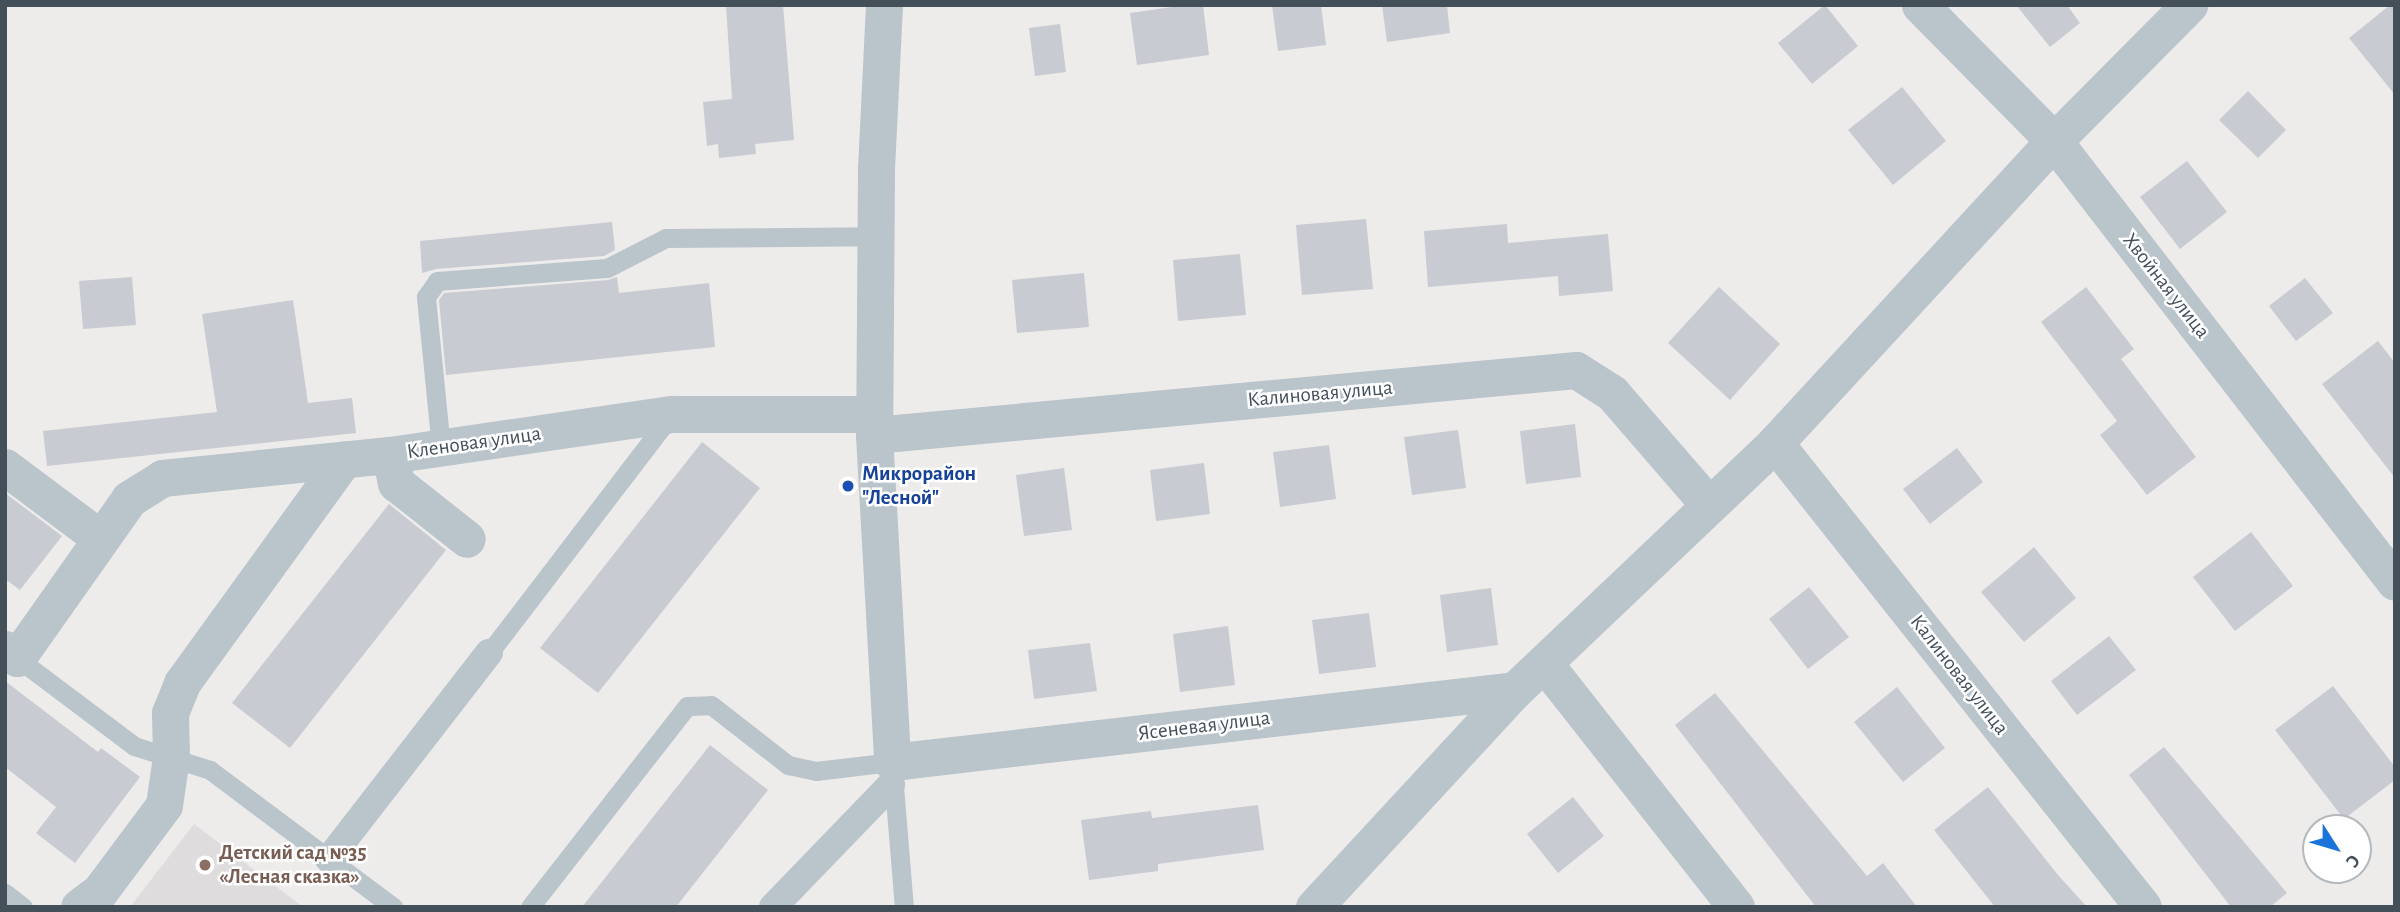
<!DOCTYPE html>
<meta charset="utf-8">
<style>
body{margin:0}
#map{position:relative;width:2400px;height:912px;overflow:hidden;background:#eeebeb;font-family:"Alegreya Sans",sans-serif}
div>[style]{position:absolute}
.education>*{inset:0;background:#dfdcdd}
.building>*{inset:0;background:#c8cbd1}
.service>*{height:19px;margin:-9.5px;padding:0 9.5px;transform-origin:9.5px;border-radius:9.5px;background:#bac4cb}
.pedestrian>*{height:28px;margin:-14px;padding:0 14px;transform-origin:14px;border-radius:14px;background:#bac4cb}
.minor>*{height:37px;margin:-18.5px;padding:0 18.5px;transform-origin:18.5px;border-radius:18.5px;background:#bac4cb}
.dots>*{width:19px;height:19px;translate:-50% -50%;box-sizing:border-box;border:4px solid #fff;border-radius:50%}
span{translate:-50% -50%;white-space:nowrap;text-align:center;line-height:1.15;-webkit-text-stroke:5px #fff;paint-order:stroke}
.street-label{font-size:21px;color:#445059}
.transit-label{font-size:21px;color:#164399;font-weight:700}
.left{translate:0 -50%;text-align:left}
.education-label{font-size:21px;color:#785e54;font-weight:700}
.frame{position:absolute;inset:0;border:7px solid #445059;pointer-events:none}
.north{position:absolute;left:2302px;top:814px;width:70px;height:70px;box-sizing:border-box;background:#fff;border:2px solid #b4b9bd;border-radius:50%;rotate:127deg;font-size:19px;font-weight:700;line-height:28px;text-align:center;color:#445059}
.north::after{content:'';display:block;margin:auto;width:24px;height:32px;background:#1a74da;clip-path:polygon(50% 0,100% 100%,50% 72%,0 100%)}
</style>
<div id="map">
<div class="education">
<div style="clip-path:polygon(194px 824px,303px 907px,130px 907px)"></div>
</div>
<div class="building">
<div style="clip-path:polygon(726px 5px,783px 5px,794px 140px,755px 144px,756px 154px,719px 158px,718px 144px,707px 146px,703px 102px,732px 99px)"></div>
<div style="clip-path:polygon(1186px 5px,1203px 5px,1209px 55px,1137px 65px,1130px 13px)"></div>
<div style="clip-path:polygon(1272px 5px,1321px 5px,1326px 45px,1278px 51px)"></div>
<div style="clip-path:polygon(1382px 5px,1447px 5px,1450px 33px,1387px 42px)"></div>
<div style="clip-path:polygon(1825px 5px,1858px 46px,1812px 84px,1778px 43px)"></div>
<div style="clip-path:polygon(2016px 5px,2067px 5px,2080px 23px,2050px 47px)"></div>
<div style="clip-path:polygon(2390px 5px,2395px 5px,2395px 95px,2349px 38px)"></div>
<div style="clip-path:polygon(1060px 24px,1066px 72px,1035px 76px,1029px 28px)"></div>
<div style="clip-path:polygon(1902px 87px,1946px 141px,1893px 185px,1848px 130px)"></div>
<div style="clip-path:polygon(2248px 91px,2286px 130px,2258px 158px,2219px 120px)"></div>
<div style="clip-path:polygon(2187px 161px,2227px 212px,2180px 249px,2140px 197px)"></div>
<div style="clip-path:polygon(1366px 219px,1373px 289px,1302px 295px,1296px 225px)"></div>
<div style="clip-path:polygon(612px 222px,615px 250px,604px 256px,436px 269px,422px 273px,420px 241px)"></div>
<div style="clip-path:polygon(1507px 224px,1508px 243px,1608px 234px,1613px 291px,1559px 296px,1558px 276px,1428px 287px,1424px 231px)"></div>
<div style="clip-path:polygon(1240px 254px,1246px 315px,1178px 321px,1173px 260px)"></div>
<div style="clip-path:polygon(1084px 273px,1089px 327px,1017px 333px,1012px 280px)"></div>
<div style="clip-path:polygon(132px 277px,136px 325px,83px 329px,79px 281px)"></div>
<div style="clip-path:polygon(617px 277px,619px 293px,709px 283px,715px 347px,446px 375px,439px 300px,444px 293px,608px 280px)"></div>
<div style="clip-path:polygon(2305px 278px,2333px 313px,2296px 341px,2269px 306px)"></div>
<div style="clip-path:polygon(1719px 287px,1780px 344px,1730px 400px,1668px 343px)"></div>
<div style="clip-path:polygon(2086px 287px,2134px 349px,2121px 359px,2196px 457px,2147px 495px,2100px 435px,2117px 421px,2041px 322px)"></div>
<div style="clip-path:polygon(293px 300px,308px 403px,352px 398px,356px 433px,47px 466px,43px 431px,217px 412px,202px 314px)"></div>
<div style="clip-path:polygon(2378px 341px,2395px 363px,2395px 478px,2322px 384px)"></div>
<div style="clip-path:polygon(1575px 424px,1581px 477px,1526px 484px,1520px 431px)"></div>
<div style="clip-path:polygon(1458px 430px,1466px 488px,1412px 495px,1404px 437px)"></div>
<div style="clip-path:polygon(702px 442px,760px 488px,598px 693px,540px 648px)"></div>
<div style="clip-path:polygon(1329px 445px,1336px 499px,1280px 507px,1273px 452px)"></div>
<div style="clip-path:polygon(1957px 448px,1983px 482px,1930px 524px,1903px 489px)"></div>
<div style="clip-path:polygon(1204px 463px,1210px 514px,1156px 521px,1150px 470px)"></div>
<div style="clip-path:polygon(1064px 468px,1072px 530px,1024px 536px,1016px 475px)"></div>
<div style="clip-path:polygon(5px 493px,62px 536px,20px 590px,5px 579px)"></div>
<div style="clip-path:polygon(389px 504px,446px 550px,290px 748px,232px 703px)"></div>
<div style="clip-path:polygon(2251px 532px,2293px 586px,2235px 631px,2193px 577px)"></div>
<div style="clip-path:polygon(2034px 547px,2076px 598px,2024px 642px,1981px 592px)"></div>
<div style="clip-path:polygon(1809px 587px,1849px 637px,1808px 669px,1769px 619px)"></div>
<div style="clip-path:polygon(1491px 588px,1498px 645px,1447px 652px,1440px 595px)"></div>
<div style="clip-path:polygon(1369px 613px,1376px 667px,1319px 674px,1312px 620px)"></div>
<div style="clip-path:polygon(1228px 626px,1235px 685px,1180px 692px,1173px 634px)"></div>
<div style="clip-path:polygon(2109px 636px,2136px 670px,2077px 715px,2051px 681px)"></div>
<div style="clip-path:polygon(1090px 643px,1097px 691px,1034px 699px,1028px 650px)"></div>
<div style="clip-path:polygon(5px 681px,98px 752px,101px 748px,140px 777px,75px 863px,36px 833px,56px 807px,5px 767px)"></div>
<div style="clip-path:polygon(2333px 686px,2395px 767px,2395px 780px,2344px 819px,2275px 730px)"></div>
<div style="clip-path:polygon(1897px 687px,1945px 748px,1903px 782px,1854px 722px)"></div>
<div style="clip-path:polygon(1715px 693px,1867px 876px,1883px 863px,1917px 907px,1816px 907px,1675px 725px)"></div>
<div style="clip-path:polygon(710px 745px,768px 790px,676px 907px,582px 907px)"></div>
<div style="clip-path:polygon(2164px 747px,2287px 893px,2270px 907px,2231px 907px,2129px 775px)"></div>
<div style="clip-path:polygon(1988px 787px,2058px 875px,2087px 907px,1995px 907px,1934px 830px)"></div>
<div style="clip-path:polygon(1573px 797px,1604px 836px,1558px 873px,1527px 834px)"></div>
<div style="clip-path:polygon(1258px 805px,1264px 850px,1158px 864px,1158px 871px,1089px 880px,1081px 820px,1151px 811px,1152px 818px)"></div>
</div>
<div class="service">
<div style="left:441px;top:448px;width:152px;rotate:-95.7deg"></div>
<div style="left:426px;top:297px;width:19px;rotate:-55deg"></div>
<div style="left:437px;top:281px;width:170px;rotate:-4.4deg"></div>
<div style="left:607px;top:268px;width:66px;rotate:-27deg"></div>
<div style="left:666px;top:238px;width:210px;rotate:-0.5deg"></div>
<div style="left:489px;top:653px;width:300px;rotate:-52.6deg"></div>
<div style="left:17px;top:658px;width:146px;rotate:36.9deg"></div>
<div style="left:134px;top:746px;width:80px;rotate:17.5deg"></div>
<div style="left:210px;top:770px;width:229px;rotate:36.8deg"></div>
<div style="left:5px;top:893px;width:23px;rotate:38deg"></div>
<div style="left:530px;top:907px;width:255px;rotate:-52deg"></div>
<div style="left:687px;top:706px;width:24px;rotate:-2deg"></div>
<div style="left:711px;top:705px;width:98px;rotate:37.9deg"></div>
<div style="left:788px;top:765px;width:29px;rotate:12deg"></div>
<div style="left:816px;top:771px;width:77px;rotate:-6.8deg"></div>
<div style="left:892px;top:762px;width:145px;rotate:85.3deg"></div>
</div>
<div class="pedestrian">
<div style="left:329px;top:859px;width:261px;rotate:-52.2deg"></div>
<div style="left:773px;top:907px;width:170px;rotate:-46deg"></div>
</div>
<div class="minor">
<div style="left:884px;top:5px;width:166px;rotate:92.8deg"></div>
<div style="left:876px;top:171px;width:264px;rotate:90.4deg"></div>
<div style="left:874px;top:435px;width:327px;rotate:86.8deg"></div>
<div style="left:892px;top:762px;width:627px;rotate:-6.59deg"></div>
<div style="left:1920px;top:5px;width:191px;rotate:45.4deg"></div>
<div style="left:2054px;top:141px;width:557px;rotate:52.29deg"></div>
<div style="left:874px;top:435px;width:705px;rotate:-5.29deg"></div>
<div style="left:1576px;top:370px;width:43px;rotate:32.6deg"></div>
<div style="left:1612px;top:393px;width:148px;rotate:49.1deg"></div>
<div style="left:1775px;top:443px;width:592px;rotate:51.58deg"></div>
<div style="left:390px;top:455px;width:29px;rotate:78deg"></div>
<div style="left:396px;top:483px;width:90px;rotate:38.3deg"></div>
<div style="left:5px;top:467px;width:119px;rotate:36.8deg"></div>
<div style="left:5px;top:649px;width:15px;rotate:37deg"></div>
<div style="left:17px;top:658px;width:194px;rotate:-54.8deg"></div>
<div style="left:129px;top:499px;width:39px;rotate:-32deg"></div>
<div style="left:162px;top:478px;width:229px;rotate:-5.8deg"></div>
<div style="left:390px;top:455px;width:285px;rotate:-8.3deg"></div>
<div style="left:672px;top:414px;width:202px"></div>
<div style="left:1545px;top:664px;width:309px;rotate:51.8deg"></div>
<div style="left:79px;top:907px;width:26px;rotate:-37deg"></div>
<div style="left:100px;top:891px;width:107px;rotate:-53.3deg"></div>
<div style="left:164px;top:805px;width:49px;rotate:-81.7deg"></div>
<div style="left:171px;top:757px;width:44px;rotate:-91.3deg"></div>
<div style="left:170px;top:713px;width:32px;rotate:-68deg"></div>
<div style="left:182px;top:683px;width:276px;rotate:-54.1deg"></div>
<div style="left:1314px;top:907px;width:296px;rotate:-47.2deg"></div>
<div style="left:1515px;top:690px;width:359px;rotate:-43.5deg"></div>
<div style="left:1775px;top:443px;width:411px;rotate:-47.3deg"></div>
<div style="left:2054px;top:141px;width:192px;rotate:-45.2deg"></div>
</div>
<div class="dots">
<div style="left:848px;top:486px;background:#1a4fb4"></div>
<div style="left:205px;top:865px;background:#8d6e63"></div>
</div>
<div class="street-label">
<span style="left:2166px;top:286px;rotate:52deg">Хвойная улица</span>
<span style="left:1320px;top:394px;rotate:-5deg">Калиновая улица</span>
<span style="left:474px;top:443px;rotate:-8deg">Кленовая улица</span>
<span style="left:1959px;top:675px;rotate:52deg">Калиновая улица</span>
<span style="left:1204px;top:726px;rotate:-7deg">Ясеневая улица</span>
</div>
<div class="transit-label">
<span class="left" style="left:862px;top:486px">Микрорайон<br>"Лесной"</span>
</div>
<div class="education-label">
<span class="left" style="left:219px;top:865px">Детский сад №35<br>«Лесная сказка»</span>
</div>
<div class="frame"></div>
<div class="north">С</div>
</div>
